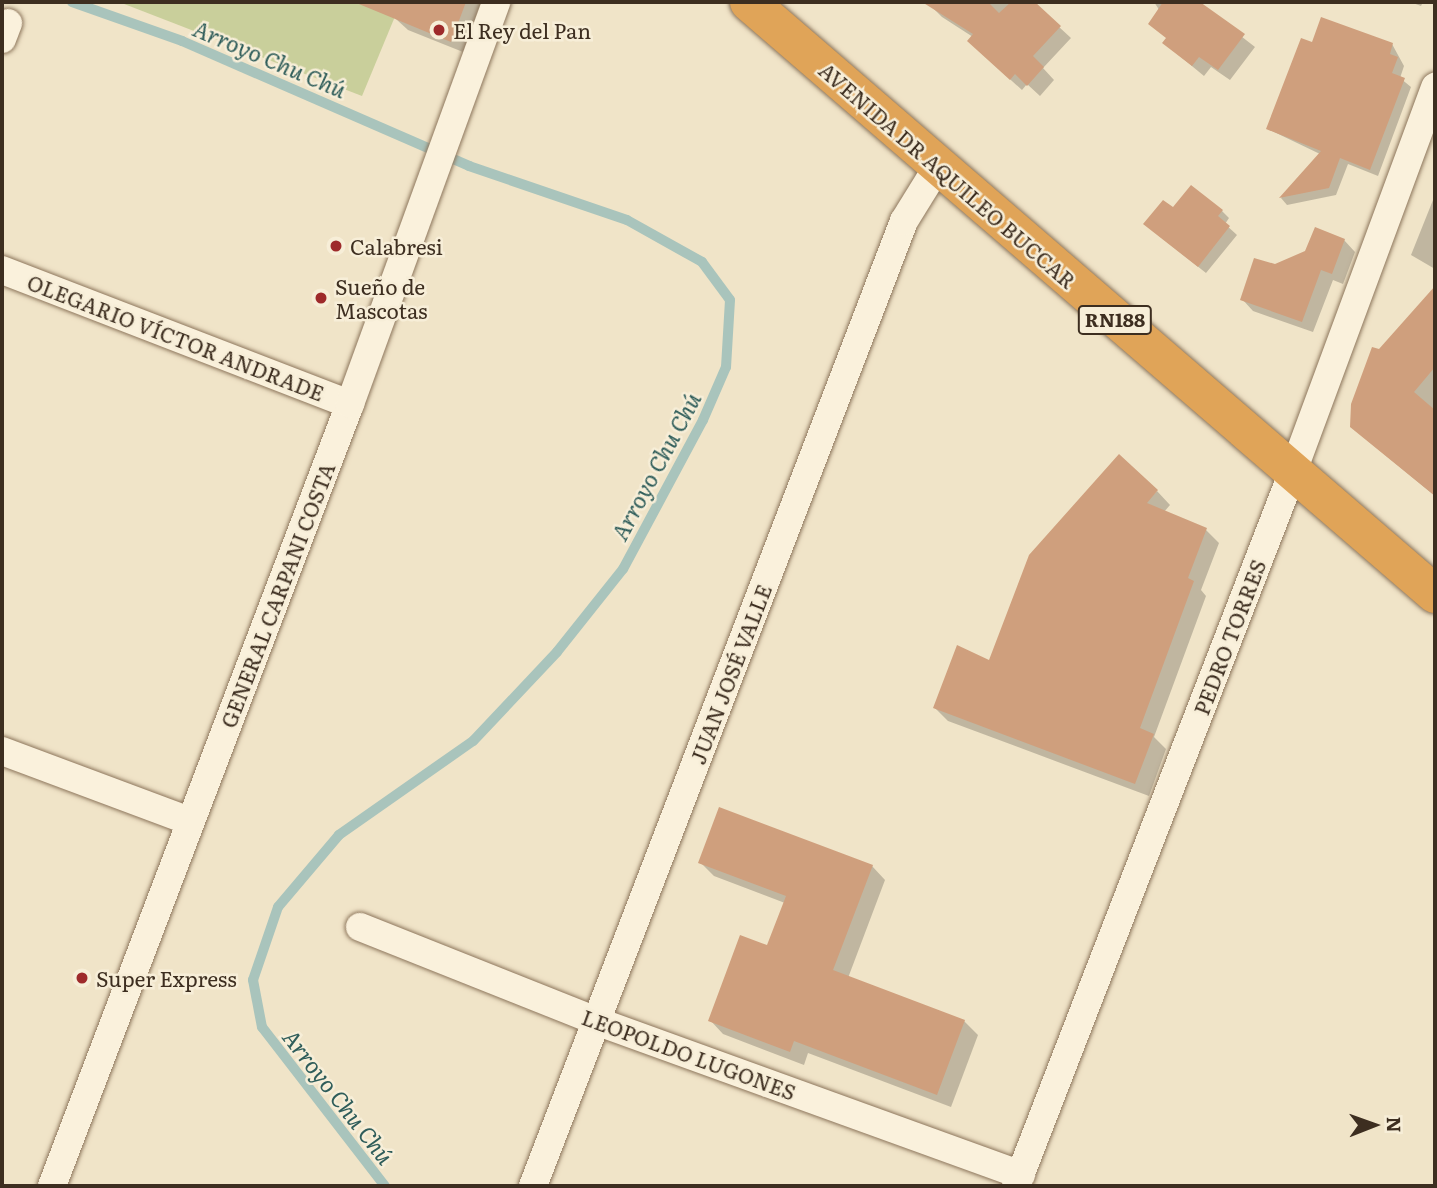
<!DOCTYPE html>
<meta charset="utf-8">
<style>
body{margin:0}
#map{position:relative;width:1437px;height:1188px;overflow:hidden;background:#f0e4c8;font-family:Literata,serif}
div>[style]{position:absolute}
.green>*{inset:0;background:#c9cf9b}
.shadow>*{inset:0;background:#0003}
.stream>*{height:10px;margin:-5px;padding:0 5px;transform-origin:5px;border-radius:5px;background:#a9c4bc}
.building>*{inset:0;background:#cf9f7d}
.roads{filter:drop-shadow(0 0 2px #8d765c) drop-shadow(0 0 2px #8d765c)}
.street>*{height:28px;margin:-14px;padding:0 14px;transform-origin:14px;border-radius:14px;background:#faf1dc}
.highway>*{height:38px;margin:-19px;padding:0 19px;transform-origin:19px;border-radius:19px;background:#e0a458}
.dots>*{width:19px;height:19px;translate:-50% -50%;box-sizing:border-box;border:4px solid #f7eed8;border-radius:50%}
span{translate:-50% -50%;white-space:nowrap;text-align:center;line-height:1.15;-webkit-text-stroke:5px #f7eed8;paint-order:stroke}
.shield-label span{padding:2px 5px;background:#f7eed8;border:2px solid;border-radius:5px;-webkit-text-stroke-width:0}
.shield-label{font-size:19px;color:#3d2e20;font-weight:700}
.poi-label{font-size:21px;color:#3d2e20}
.left{translate:0 -50%;text-align:left}
.street-label{font-size:21px;color:#3d2e20}
.water-label{font-size:23px;color:#2f5d5a;font-style:italic}
.frame{position:absolute;inset:0;border:4px solid #3d2e20;pointer-events:none}
.north{position:absolute;left:1339px;top:1090px;width:70px;height:70px;-webkit-text-stroke:5px #f7eed8;paint-order:stroke;rotate:89deg;font-size:19px;font-weight:700;line-height:28px;text-align:center;color:#3d2e20}
.north::after{content:'';display:block;margin:auto;width:24px;height:32px;background:#3d2e20;clip-path:polygon(50% 0,100% 100%,50% 72%,0 100%)}
</style>
<div id="map">
<div class="green">
<div style="clip-path:polygon(119px 2px,401px 2px,362px 96px)"></div>
</div>
<div class="shadow">
<div style="clip-path:polygon(403px 2px,481px 2px,463px 52px,408px 30px,396px 19px)"></div>
<div style="clip-path:polygon(933px 2px,1032px 2px,1071px 38px,1043px 68px,1054px 80px,1040px 96px,1027px 84px,1022px 90px,980px 52px,973px 37px,942px 17px,931px 6px)"></div>
<div style="clip-path:polygon(1154px 2px,1197px 2px,1255px 47px,1230px 80px,1211px 67px,1204px 76px,1164px 43px,1173px 31px)"></div>
<div style="clip-path:polygon(1410px 2px,1423px 2px,1421px 6px)"></div>
<div style="clip-path:polygon(1313px 44px,1392px 44px,1404px 66px,1400px 78px,1411px 87px,1378px 176px,1348px 164px,1336px 195px,1287px 205px,1281px 198px,1320px 154px,1268px 129px)"></div>
<div style="clip-path:polygon(1435px 195px,1435px 269px,1411px 255px)"></div>
<div style="clip-path:polygon(1173px 210px,1222px 211px,1229px 218px,1225px 224px,1237px 235px,1206px 273px,1153px 231px)"></div>
<div style="clip-path:polygon(1344px 240px,1355px 252px,1343px 284px,1333px 280px,1313px 332px,1253px 311px,1242px 299px,1275px 266px)"></div>
<div style="clip-path:polygon(1435px 288px,1435px 496px,1361px 435px,1379px 351px)"></div>
<div style="clip-path:polygon(1157px 491px,1170px 505px,1164px 512px,1206px 530px,1219px 543px,1201px 590px,1206px 596px,1154px 737px,1166px 749px,1149px 796px,948px 721px,935px 708px,990px 662px)"></div>
<div style="clip-path:polygon(700px 862px,872px 866px,885px 880px,848px 978px,964px 1021px,978px 1035px,951px 1107px,808px 1053px,804px 1065px,723px 1034px,710px 1020px,769px 947px,785px 903px,714px 876px)"></div>
</div>
<div class="stream">
<div style="left:72px;top:2px;width:117px;rotate:19.5deg"></div>
<div style="left:182px;top:41px;width:313px;rotate:23.5deg"></div>
<div style="left:469px;top:166px;width:167px;rotate:18.9deg"></div>
<div style="left:627px;top:220px;width:86px;rotate:29.2deg"></div>
<div style="left:702px;top:262px;width:47px;rotate:53.6deg"></div>
<div style="left:730px;top:300px;width:67px;rotate:93.4deg"></div>
<div style="left:726px;top:367px;width:58px;rotate:113.5deg"></div>
<div style="left:703px;top:420px;width:169px;rotate:118.2deg"></div>
<div style="left:623px;top:569px;width:106px;rotate:128.5deg"></div>
<div style="left:557px;top:652px;width:122px;rotate:133.3deg"></div>
<div style="left:473px;top:741px;width:164px;rotate:145deg"></div>
<div style="left:339px;top:835px;width:94px;rotate:130.3deg"></div>
<div style="left:278px;top:907px;width:77px;rotate:108.9deg"></div>
<div style="left:253px;top:980px;width:48px;rotate:79.2deg"></div>
<div style="left:262px;top:1027px;width:201px;rotate:52.3deg"></div>
</div>
<div class="building">
<div style="clip-path:polygon(354px 2px,466px 2px,451px 42px)"></div>
<div style="clip-path:polygon(922px 2px,988px 2px,999px 13px,1011px 2px,1035px 2px,1061px 26px,1033px 56px,1044px 67px,1027px 86px,1015px 74px,1010px 80px,967px 41px,973px 34px)"></div>
<div style="clip-path:polygon(1163px 2px,1200px 2px,1245px 34px,1218px 70px,1199px 57px,1192px 66px,1162px 43px,1166px 38px,1148px 24px)"></div>
<div style="clip-path:polygon(1321px 17px,1393px 43px,1390px 54px,1398px 57px,1392px 73px,1405px 78px,1370px 170px,1340px 158px,1329px 188px,1279px 198px,1321px 151px,1266px 129px,1301px 38px,1312px 42px)"></div>
<div style="clip-path:polygon(1191px 185px,1223px 210px,1218px 216px,1230px 226px,1198px 267px,1143px 224px,1163px 200px,1173px 207px)"></div>
<div style="clip-path:polygon(1315px 227px,1345px 239px,1332px 274px,1321px 270px,1302px 322px,1240px 300px,1254px 258px,1275px 264px,1305px 251px)"></div>
<div style="clip-path:polygon(1435px 286px,1435px 367px,1414px 392px,1435px 410px,1435px 496px,1350px 427px,1351px 404px,1372px 347px,1379px 349px)"></div>
<div style="clip-path:polygon(1119px 454px,1158px 490px,1147px 503px,1207px 528px,1188px 578px,1194px 581px,1140px 728px,1154px 734px,1135px 784px,933px 708px,957px 645px,989px 660px,1029px 555px)"></div>
<div style="clip-path:polygon(719px 807px,873px 865px,833px 970px,965px 1020px,937px 1095px,794px 1041px,790px 1052px,708px 1021px,740px 935px,767px 945px,786px 896px,698px 863px)"></div>
</div>
<div class="roads">
<div class="street">
<div style="left:2px;top:39px;width:17px;rotate:-69deg"></div>
<div style="left:2px;top:270px;width:373px;rotate:21.1deg"></div>
<div style="left:2px;top:751px;width:200px;rotate:20.5deg"></div>
<div style="left:360px;top:927px;width:254px;rotate:21.7deg"></div>
<div style="left:596px;top:1021px;width:452px;rotate:19.9deg"></div>
<div style="left:52px;top:1186px;width:837px;rotate:-69.14deg"></div>
<div style="left:350px;top:404px;width:428px;rotate:-70deg"></div>
<div style="left:533px;top:1186px;width:1034px;rotate:-68.97deg"></div>
<div style="left:904px;top:221px;width:65px;rotate:-58.3deg"></div>
<div style="left:1016px;top:1186px;width:764px;rotate:-68.81deg"></div>
<div style="left:1292px;top:474px;width:413px;rotate:-69.7deg"></div>
</div>
<div class="highway">
<div style="left:749px;top:2px;width:906px;rotate:40.79deg"></div>
</div>
</div>
<div class="dots">
<div style="left:439px;top:30px;background:#9e2a2b"></div>
<div style="left:336px;top:246px;background:#9e2a2b"></div>
<div style="left:321px;top:298px;background:#9e2a2b"></div>
<div style="left:82px;top:978px;background:#9e2a2b"></div>
</div>
<div class="shield-label">
<span style="left:1115px;top:320px">RN188</span>
</div>
<div class="poi-label">
<span class="left" style="left:453px;top:30px">El Rey del Pan</span>
<span class="left" style="left:350px;top:246px">Calabresi</span>
<span class="left" style="left:335px;top:298px">Sueño de<br>Mascotas</span>
<span class="left" style="left:96px;top:978px">Super Express</span>
</div>
<div class="street-label">
<span style="left:948px;top:175px;rotate:41deg">AVENIDA DR AQUILEO BUCCAR</span>
<span style="left:176px;top:337px;rotate:21deg">OLEGARIO VÍCTOR ANDRADE</span>
<span style="left:277px;top:595px;rotate:-69deg">GENERAL CARPANI COSTA</span>
<span style="left:1229px;top:637px;rotate:-69deg">PEDRO TORRES</span>
<span style="left:730px;top:674px;rotate:-69deg">JUAN JOSÉ VALLE</span>
<span style="left:689px;top:1054px;rotate:20deg">LEOPOLDO LUGONES</span>
</div>
<div class="water-label">
<span style="left:270px;top:58px;rotate:23deg">Arroyo Chu Chú</span>
<span style="left:655px;top:466px;rotate:-62deg">Arroyo Chu Chú</span>
<span style="left:339px;top:1096px;rotate:52deg">Arroyo Chu Chú</span>
</div>
<div class="frame"></div>
<div class="north">N</div>
</div>
